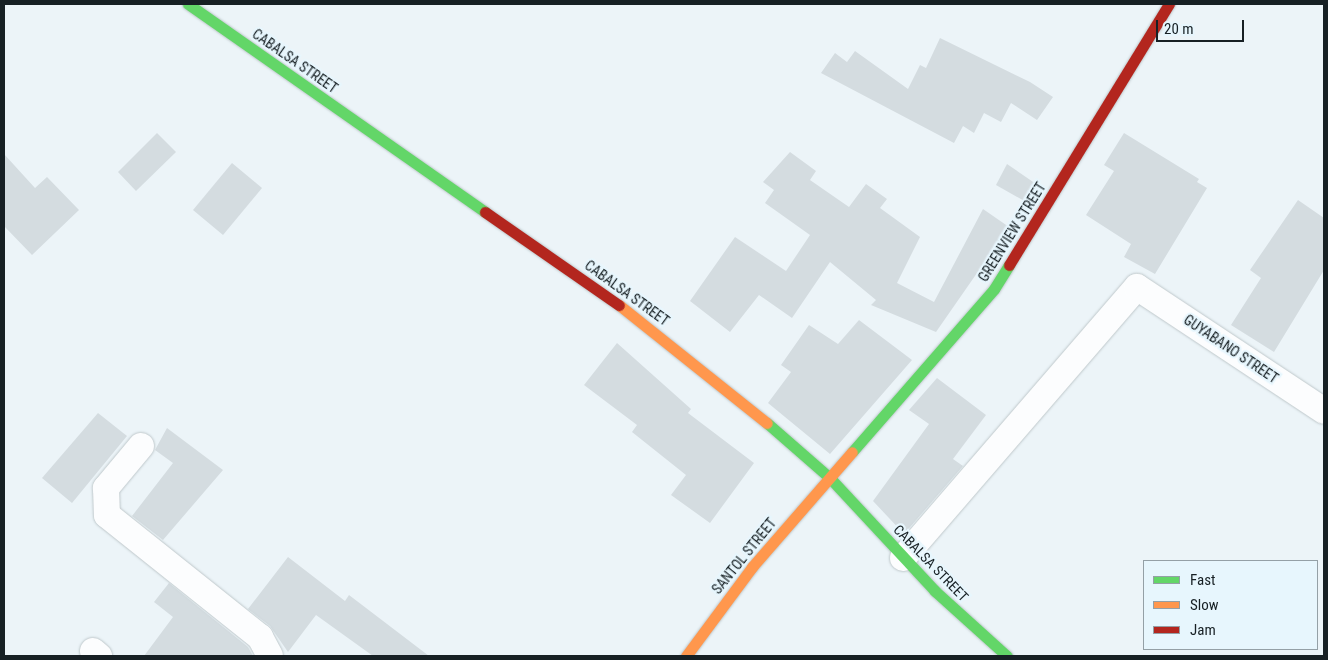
<!DOCTYPE html>
<style>
body{margin:0}
#map{position:relative;width:1328px;height:660px;overflow:hidden;background:#ecf4f8;font-family:"Roboto Condensed",sans-serif}
div>[style]{position:absolute}
.building>*{inset:0;background:#d4dce0}
.roads{filter:drop-shadow(0 0 1px #bfc8cb) drop-shadow(0 0 1px #bfc8cb)}
.street>*{height:26px;margin:-13px;padding:0 13px;transform-origin:13px;border-radius:13px;background:#fcfdfe}
.fast>*{height:11px;margin:-5.5px;padding:0 5.5px;transform-origin:5.5px;border-radius:5.5px;background:#63d668}
.slow>*{height:11px;margin:-5.5px;padding:0 5.5px;transform-origin:5.5px;border-radius:5.5px;background:#ff974d}
.jam>*{height:11px;margin:-5.5px;padding:0 5.5px;transform-origin:5.5px;border-radius:5.5px;background:#b3261e}
span{translate:-50% -50%;white-space:nowrap;text-align:center;line-height:1.15;-webkit-text-stroke:4.5px #e7f6fd;paint-order:stroke}
.street-label{font-size:14px;color:#172024}
.frame{position:absolute;inset:0;border:5px solid #172024;pointer-events:none}
.legend{position:absolute;left:1143px;top:560px;width:175px;height:90px;box-sizing:border-box;background:#e7f6fd;border:1px solid #94a0a6;margin:0;padding:6px 9px;list-style:none;font-size:15px;color:#172024}
.legend li{display:flex;align-items:center;gap:10px;height:25px}
.legend b{width:25px;border:1px solid #94a0a6}
.scale{position:absolute;left:1156px;top:20px;width:88px;height:22px;box-sizing:border-box;border:2px solid #172024;border-top:0;padding-left:6px;font-size:15px;line-height:18px;white-space:nowrap;color:#172024;-webkit-text-stroke:4px #e7f6fd;paint-order:stroke}
</style>
<div id="map">
<div class="building">
<div style="clip-path:polygon(940px 38px,1030px 82px,1053px 97px,1037px 120px,1011px 103px,1001px 122px,984px 113px,974px 133px,963px 126px,954px 143px,821px 73px,835px 53px,847px 62px,855px 51px,908px 89px,920px 65px,926px 68px)"></div>
<div style="clip-path:polygon(157px 133px,176px 152px,136px 191px,118px 172px)"></div>
<div style="clip-path:polygon(1124px 133px,1199px 179px,1197px 182px,1207px 188px,1155px 274px,1124px 257px,1131px 244px,1086px 215px,1114px 171px,1104px 165px)"></div>
<div style="clip-path:polygon(790px 152px,816px 171px,810px 180px,849px 207px,866px 184px,887px 199px,880px 208px,920px 237px,897px 283px,934px 302px,983px 209px,1009px 227px,936px 332px,871px 305px,876px 300px,830px 262px,792px 318px,759px 295px,730px 332px,690px 301px,735px 237px,786px 271px,810px 235px,765px 203px,774px 190px,763px 182px)"></div>
<div style="clip-path:polygon(4px 154px,35px 188px,47px 177px,79px 210px,32px 255px,4px 226px)"></div>
<div style="clip-path:polygon(232px 163px,262px 188px,223px 235px,193px 210px)"></div>
<div style="clip-path:polygon(1007px 164px,1039px 186px,1028px 203px,996px 185px)"></div>
<div style="clip-path:polygon(1298px 200px,1324px 218px,1324px 270px,1274px 352px,1231px 325px,1261px 278px,1250px 270px)"></div>
<div style="clip-path:polygon(859px 320px,912px 360px,830px 454px,768px 403px,791px 372px,781px 365px,809px 325px,838px 344px)"></div>
<div style="clip-path:polygon(617px 343px,691px 409px,688px 413px,754px 463px,710px 523px,671px 495px,686px 475px,632px 432px,637px 425px,584px 385px)"></div>
<div style="clip-path:polygon(937px 378px,986px 415px,953px 459px,963px 466px,904px 534px,873px 501px,929px 424px,909px 410px)"></div>
<div style="clip-path:polygon(98px 413px,127px 436px,72px 503px,42px 478px)"></div>
<div style="clip-path:polygon(167px 428px,223px 470px,163px 540px,132px 516px,173px 463px,155px 450px)"></div>
<div style="clip-path:polygon(288px 557px,345px 601px,349px 595px,429px 656px,373px 656px,316px 615px,288px 652px,270px 626px,248px 609px)"></div>
<div style="clip-path:polygon(169px 583px,248px 647px,253px 656px,144px 656px,173px 617px,154px 602px)"></div>
</div>
<div class="roads">
<div class="street">
<div style="left:141px;top:446px;width:55px;rotate:129.8deg"></div>
<div style="left:106px;top:488px;width:27px;rotate:88deg"></div>
<div style="left:107px;top:515px;width:196px;rotate:38.6deg"></div>
<div style="left:260px;top:637px;width:21px;rotate:62deg"></div>
<div style="left:903px;top:558px;width:358px;rotate:-49.2deg"></div>
<div style="left:1137px;top:287px;width:224px;rotate:33.5deg"></div>
<div style="left:93px;top:651px;width:8px;rotate:40deg"></div>
</div>
<div class="fast">
<div style="left:188px;top:4px;width:363px;rotate:35deg"></div>
<div style="left:767px;top:423px;width:84px;rotate:41.1deg"></div>
<div style="left:830px;top:478px;width:154px;rotate:47.1deg"></div>
<div style="left:935px;top:591px;width:97px;rotate:42.1deg"></div>
<div style="left:852px;top:452px;width:216px;rotate:-48.9deg"></div>
<div style="left:994px;top:289px;width:28px;rotate:-58deg"></div>
</div>
<div class="slow">
<div style="left:619px;top:305px;width:189px;rotate:38.6deg"></div>
<div style="left:686px;top:656px;width:111px;rotate:-53.4deg"></div>
<div style="left:752px;top:567px;width:152px;rotate:-49deg"></div>
</div>
<div class="jam">
<div style="left:485px;top:212px;width:163px;rotate:34.8deg"></div>
<div style="left:1009px;top:265px;width:306px;rotate:-58.5deg"></div>
</div>
</div>
<div class="street-label">
<span style="left:295px;top:61px;rotate:35deg">CABALSA STREET</span>
<span style="left:1012px;top:232px;rotate:-58deg">GREENVIEW STREET</span>
<span style="left:627px;top:293px;rotate:36deg">CABALSA STREET</span>
<span style="left:1231px;top:349px;rotate:34deg">GUYABANO STREET</span>
<span style="left:744px;top:556px;rotate:-51deg">SANTOL STREET</span>
<span style="left:931px;top:563px;rotate:46deg">CABALSA STREET</span>
</div>
<div class="frame"></div>
<ul class="legend">
<li><b style="height:6px;background:#63d668"></b>Fast</li>
<li><b style="height:6px;background:#ff974d"></b>Slow</li>
<li><b style="height:6px;background:#b3261e"></b>Jam</li>
</ul>
<div class="scale">20 m</div>
</div>
